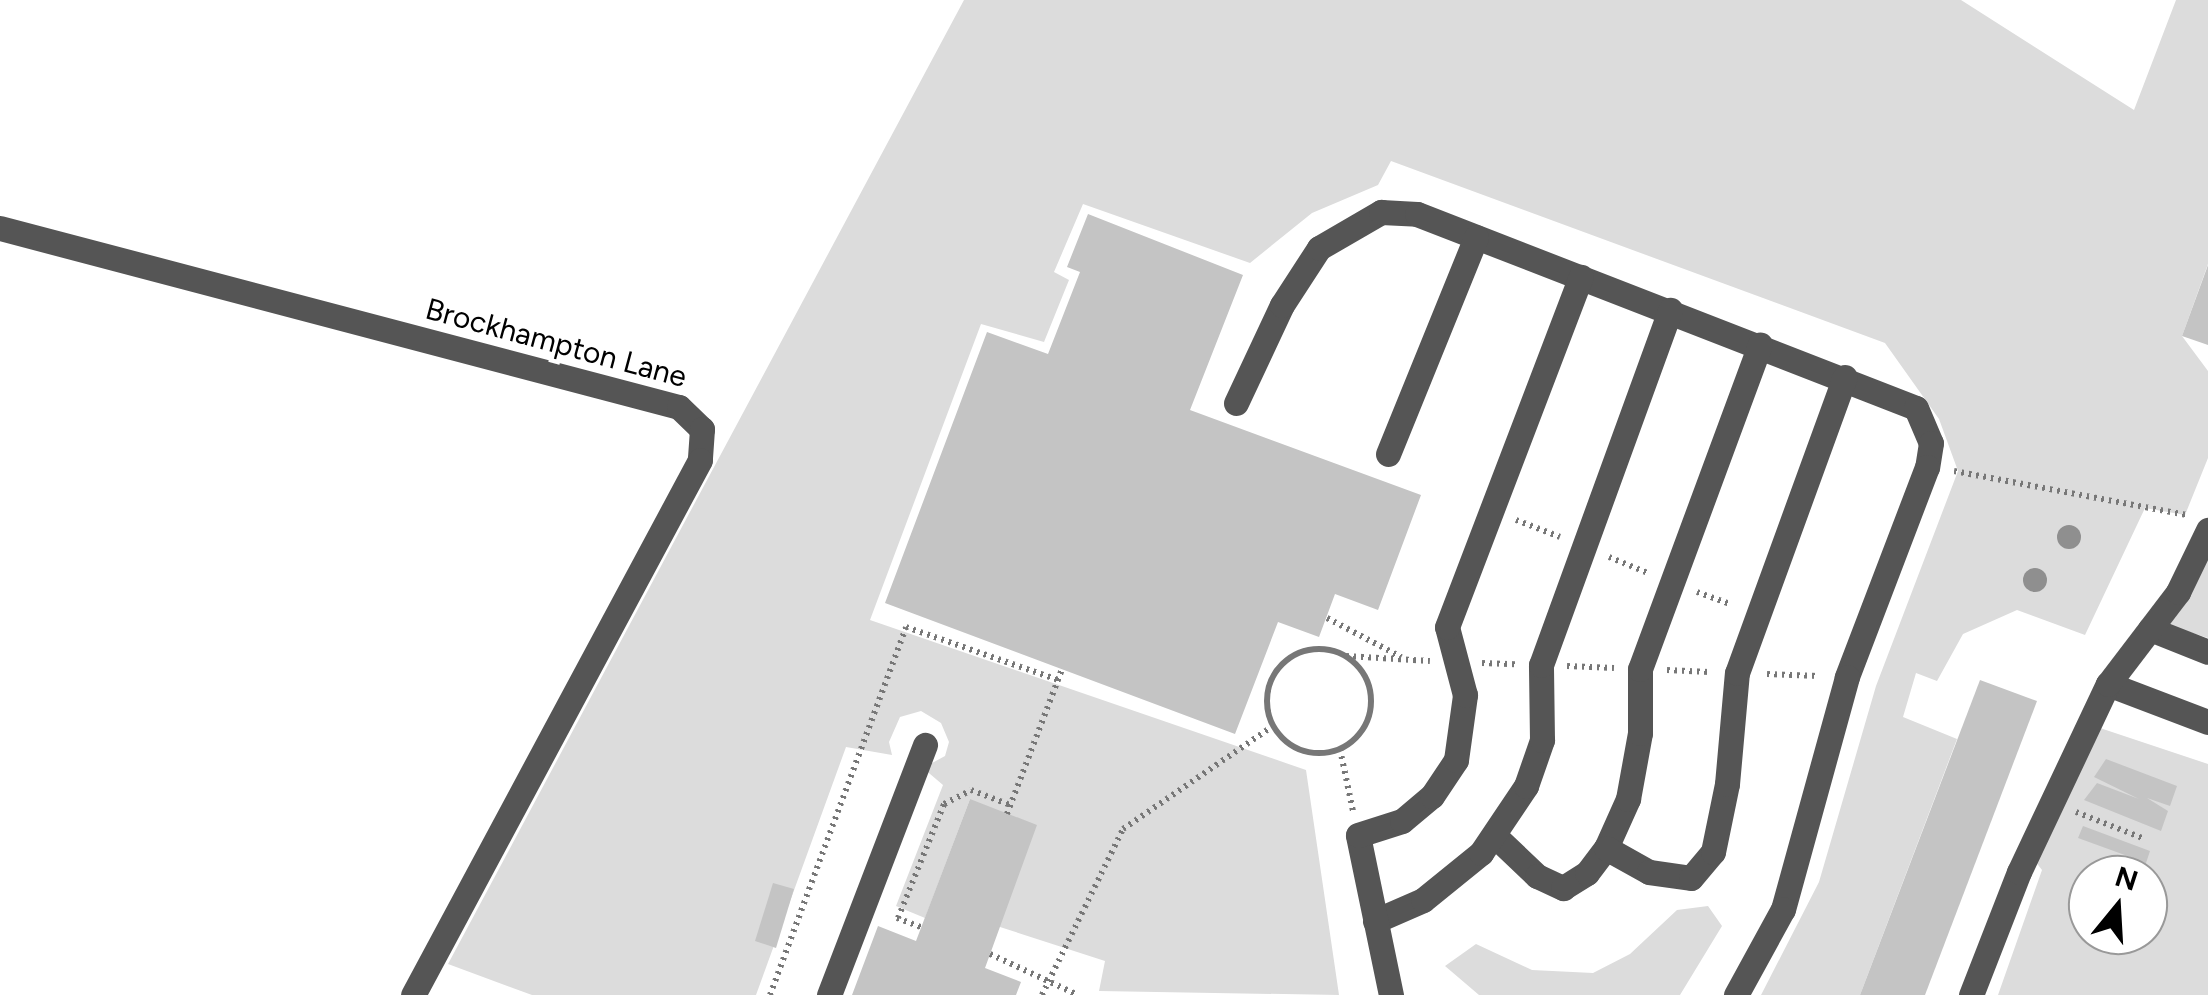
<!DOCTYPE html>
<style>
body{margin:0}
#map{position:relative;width:2208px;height:995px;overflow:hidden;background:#fff;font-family:Figtree,sans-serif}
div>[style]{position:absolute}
.green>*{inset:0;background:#dcdcdc}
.building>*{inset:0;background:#c4c4c4}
.path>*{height:6px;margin-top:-3px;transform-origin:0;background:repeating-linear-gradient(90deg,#777 0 2.5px,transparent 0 7.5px)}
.path>.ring{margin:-3px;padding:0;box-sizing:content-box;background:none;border:6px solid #777;border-radius:50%}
.minor>*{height:25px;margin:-12.5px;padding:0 12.5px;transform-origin:12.5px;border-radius:12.5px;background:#555}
.trees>*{width:24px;height:24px;margin:-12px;border-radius:50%;background:#8f8f8f}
span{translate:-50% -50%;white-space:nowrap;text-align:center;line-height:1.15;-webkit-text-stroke:9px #fff;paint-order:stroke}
.street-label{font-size:30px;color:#000}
.north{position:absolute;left:2068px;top:855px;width:100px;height:100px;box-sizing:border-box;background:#fff;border:2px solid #999;border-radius:50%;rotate:18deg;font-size:28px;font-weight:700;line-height:40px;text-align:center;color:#000}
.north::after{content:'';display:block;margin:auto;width:35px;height:45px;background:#000;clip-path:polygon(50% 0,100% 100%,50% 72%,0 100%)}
</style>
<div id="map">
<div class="green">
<div style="clip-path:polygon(964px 0,1961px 0,2134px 110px,2176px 0,2208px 0,2208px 264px,2182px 336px,2208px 371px,2208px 458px,2185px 515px,2145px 508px,2085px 635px,2017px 610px,1963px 634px,1937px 681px,1916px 673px,1903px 717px,1957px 739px,1860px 995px,1761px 995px,1819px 882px,1876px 686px,1958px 471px,1939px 419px,1885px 343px,1391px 161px,1378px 185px,1312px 213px,1250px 263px,1083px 204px,1054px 272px,1069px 280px,1044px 342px,981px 324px,870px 620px,1306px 770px,1339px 995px,1099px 991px,1105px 961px,1000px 927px,970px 799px,925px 918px,896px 906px,943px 785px,923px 768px,945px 756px,949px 742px,941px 723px,921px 711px,900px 717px,889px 742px,892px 755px,846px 747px,756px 995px,532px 995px,448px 964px)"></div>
<div style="clip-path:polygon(2208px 553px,2208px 638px,2168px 625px)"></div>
<div style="clip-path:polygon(evenodd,2100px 728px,2208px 764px,2208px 995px,1998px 995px,2042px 870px,2035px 861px,2100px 728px,2088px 875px,2148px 875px,2148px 935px,2088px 935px,2088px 875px)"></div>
<div style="clip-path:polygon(1708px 906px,1722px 926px,1680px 995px,1479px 995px,1445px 966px,1476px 944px,1532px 970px,1593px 973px,1630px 954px,1677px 910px)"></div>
</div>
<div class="building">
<div style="clip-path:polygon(1088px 214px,1243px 275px,1190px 410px,1421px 495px,1378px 610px,1335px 594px,1319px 637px,1278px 622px,1235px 734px,885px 603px,987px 332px,1048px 354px,1080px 272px,1067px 267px)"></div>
<div style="clip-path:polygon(2208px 265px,2208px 345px,2182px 336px)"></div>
<div style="clip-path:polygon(1980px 680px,2037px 701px,1925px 995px,1860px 995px)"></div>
<div style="clip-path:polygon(2106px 759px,2177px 786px,2170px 806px,2147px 798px,2168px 811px,2161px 831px,2084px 800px,2097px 783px,2139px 799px,2094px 777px)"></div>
<div style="clip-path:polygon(970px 799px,1037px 825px,985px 968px,1021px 982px,1016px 995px,852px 995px,878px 926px,916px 941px)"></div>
<div style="clip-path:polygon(2083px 826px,2150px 851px,2142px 875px,2128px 875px,2133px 858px,2078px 838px)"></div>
<div style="clip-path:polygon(773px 883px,794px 889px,776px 948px,755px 941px)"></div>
</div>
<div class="path">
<div style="left:1954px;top:471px;width:237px;rotate:10.7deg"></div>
<div style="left:1516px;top:520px;width:47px;rotate:21.1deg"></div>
<div style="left:1609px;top:557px;width:42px;rotate:22.3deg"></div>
<div style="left:1697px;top:592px;width:37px;rotate:20deg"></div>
<div style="left:1327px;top:618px;width:84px;rotate:27.8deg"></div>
<div class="ring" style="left:1267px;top:649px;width:98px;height:98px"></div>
<div style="left:1346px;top:656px;width:84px;rotate:3.4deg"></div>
<div style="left:1482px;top:663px;width:33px;rotate:2deg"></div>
<div style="left:1567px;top:666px;width:47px;rotate:2.4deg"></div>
<div style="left:1667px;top:670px;width:42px;rotate:2.7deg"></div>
<div style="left:1767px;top:674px;width:52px;rotate:2.2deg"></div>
<div style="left:1340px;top:749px;width:63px;rotate:78.2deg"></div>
<div style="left:2076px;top:812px;width:74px;rotate:21.4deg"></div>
<div style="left:1007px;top:814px;width:155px;rotate:-69.2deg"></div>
<div style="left:897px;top:918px;width:26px;rotate:21deg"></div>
<div style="left:898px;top:918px;width:123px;rotate:-68deg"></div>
<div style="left:944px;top:804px;width:30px;rotate:-27deg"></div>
<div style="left:971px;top:790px;width:42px;rotate:21deg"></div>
<div style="left:990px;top:954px;width:97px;rotate:25deg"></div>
<div style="left:770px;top:995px;width:392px;rotate:-69.7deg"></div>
<div style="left:906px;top:627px;width:161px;rotate:19.2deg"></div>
<div style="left:1042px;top:995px;width:185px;rotate:-64deg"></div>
<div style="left:1123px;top:829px;width:182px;rotate:-34.5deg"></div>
</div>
<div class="minor">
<div style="left:0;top:228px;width:702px;rotate:14.77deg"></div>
<div style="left:679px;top:407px;width:32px;rotate:44deg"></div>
<div style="left:702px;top:429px;width:31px;rotate:94deg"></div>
<div style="left:700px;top:460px;width:607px;rotate:118.21deg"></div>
<div style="left:1236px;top:403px;width:108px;rotate:-64.9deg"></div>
<div style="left:1282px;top:305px;width:68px;rotate:-57deg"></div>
<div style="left:1319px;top:248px;width:72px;rotate:-30.1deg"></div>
<div style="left:1381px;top:212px;width:36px;rotate:3deg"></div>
<div style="left:1417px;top:214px;width:535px;rotate:21.24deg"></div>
<div style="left:1916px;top:408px;width:38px;rotate:67deg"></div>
<div style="left:1931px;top:443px;width:24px;rotate:99deg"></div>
<div style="left:1927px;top:467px;width:225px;rotate:110.9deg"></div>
<div style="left:1847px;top:677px;width:241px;rotate:105.4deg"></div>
<div style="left:1783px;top:909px;width:98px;rotate:118.7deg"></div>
<div style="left:1388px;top:454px;width:234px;rotate:-67.9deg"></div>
<div style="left:2150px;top:629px;width:62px;rotate:21.6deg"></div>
<div style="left:2108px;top:684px;width:107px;rotate:20.8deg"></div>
<div style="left:1496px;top:837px;width:57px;rotate:43.6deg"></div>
<div style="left:1537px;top:876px;width:29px;rotate:25deg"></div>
<div style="left:1563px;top:888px;width:28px;rotate:-32deg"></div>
<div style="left:1587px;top:873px;width:31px;rotate:-53deg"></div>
<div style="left:1606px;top:848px;width:54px;rotate:-65.8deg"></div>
<div style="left:1628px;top:799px;width:67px;rotate:-79.7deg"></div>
<div style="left:1640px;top:733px;width:64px;rotate:-90deg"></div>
<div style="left:1640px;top:669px;width:346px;rotate:-69.7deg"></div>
<div style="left:1606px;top:848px;width:49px;rotate:29.2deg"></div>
<div style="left:1649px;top:872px;width:42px;rotate:8.1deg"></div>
<div style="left:1691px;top:878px;width:34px;rotate:-50deg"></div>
<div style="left:1713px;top:852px;width:69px;rotate:-78.4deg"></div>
<div style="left:1727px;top:784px;width:111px;rotate:-84.9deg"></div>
<div style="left:1737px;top:673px;width:315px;rotate:-70deg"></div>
<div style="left:1375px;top:921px;width:52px;rotate:-23.6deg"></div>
<div style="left:1423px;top:900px;width:75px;rotate:-39deg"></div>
<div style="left:1481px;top:853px;width:81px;rotate:-56.1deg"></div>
<div style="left:1526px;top:786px;width:49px;rotate:-70.8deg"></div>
<div style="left:1542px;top:740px;width:75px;rotate:-90.8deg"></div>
<div style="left:1541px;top:665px;width:378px;rotate:-70deg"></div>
<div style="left:829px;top:995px;width:268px;rotate:-69deg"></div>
<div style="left:1391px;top:995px;width:163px;rotate:-101.7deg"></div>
<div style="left:1358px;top:835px;width:46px;rotate:-17.7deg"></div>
<div style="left:1402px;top:821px;width:39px;rotate:-40deg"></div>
<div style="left:1432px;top:796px;width:43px;rotate:-56.3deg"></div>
<div style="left:1456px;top:760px;width:66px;rotate:-82.1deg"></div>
<div style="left:1465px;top:695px;width:70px;rotate:-104.8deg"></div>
<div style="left:1447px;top:627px;width:375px;rotate:-69.1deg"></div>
<div style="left:1971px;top:995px;width:132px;rotate:-68.7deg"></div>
<div style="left:2019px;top:872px;width:208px;rotate:-64.7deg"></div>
<div style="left:2108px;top:684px;width:116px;rotate:-52.7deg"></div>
<div style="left:2178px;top:592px;width:69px;rotate:-64.2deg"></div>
</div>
<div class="trees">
<div style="left:2069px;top:537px"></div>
<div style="left:2035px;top:580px"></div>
</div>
<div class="street-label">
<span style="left:556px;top:343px;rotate:15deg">Brockhampton Lane</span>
</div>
<div class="north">N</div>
</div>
